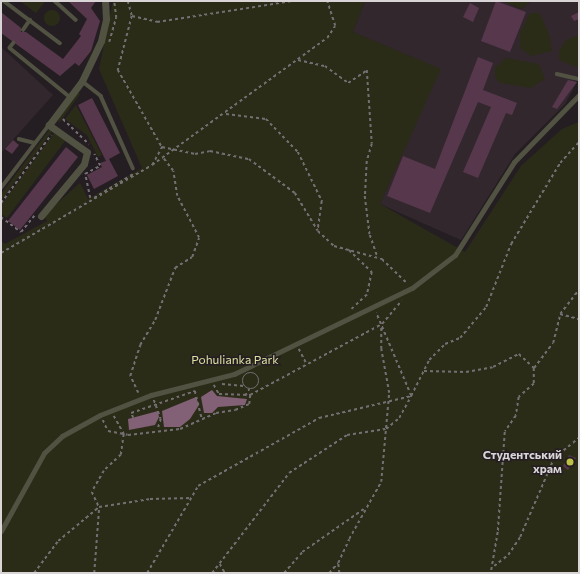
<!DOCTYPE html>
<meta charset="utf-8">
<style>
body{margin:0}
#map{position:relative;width:580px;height:574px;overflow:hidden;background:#241e22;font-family:Commissioner,sans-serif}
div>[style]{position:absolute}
.built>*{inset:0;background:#32272d}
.green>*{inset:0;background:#2b2c18}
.round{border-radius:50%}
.water>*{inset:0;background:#826076}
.building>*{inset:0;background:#57374c}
.path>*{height:1.5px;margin-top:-0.75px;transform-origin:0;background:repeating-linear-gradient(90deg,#746f72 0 3px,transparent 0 6px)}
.path>.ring{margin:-0.75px;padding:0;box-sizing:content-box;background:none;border:1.5px solid #746f72;border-radius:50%}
.service>*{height:3.5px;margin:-1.75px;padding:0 1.75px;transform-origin:1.75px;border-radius:1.75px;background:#515242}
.pedestrian>*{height:5px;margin:-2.5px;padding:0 2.5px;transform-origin:2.5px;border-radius:2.5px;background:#515242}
.minor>*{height:7px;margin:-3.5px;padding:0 3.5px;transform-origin:3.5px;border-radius:3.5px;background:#515242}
.dots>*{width:11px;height:11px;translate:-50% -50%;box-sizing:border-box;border:2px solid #241e22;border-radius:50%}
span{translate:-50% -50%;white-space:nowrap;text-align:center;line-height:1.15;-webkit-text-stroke:3px #241e22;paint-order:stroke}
.park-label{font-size:12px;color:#dee2a0}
.poi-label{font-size:12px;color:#d9d5d7;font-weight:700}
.right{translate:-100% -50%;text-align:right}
.frame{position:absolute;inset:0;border:2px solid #d9d5d7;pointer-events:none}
</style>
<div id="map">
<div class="built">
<div style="clip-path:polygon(365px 1px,503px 1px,521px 9px,531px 1px,579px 1px,579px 74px,573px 80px,577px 82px,565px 104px,515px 154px,461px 240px,380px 204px,440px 69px,353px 32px)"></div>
<div style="clip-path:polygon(1px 47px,53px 95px,1px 153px)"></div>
</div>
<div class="green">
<div style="clip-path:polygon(20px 1px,42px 1px,44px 3px,36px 13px)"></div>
<div style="clip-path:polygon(113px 1px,365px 1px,353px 32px,441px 69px,380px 204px,465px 252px,521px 166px,562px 129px,579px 122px,579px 573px,1px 573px,1px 241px,5px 244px,47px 221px,44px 215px,80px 183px,88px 199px,142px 168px,99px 69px)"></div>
<div style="clip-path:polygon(503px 1px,531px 1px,521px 9px)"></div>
<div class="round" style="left:44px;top:10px;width:16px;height:16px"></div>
<div style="clip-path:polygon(530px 13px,540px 13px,550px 37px,552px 51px,531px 56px,520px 48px,520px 33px)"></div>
<div style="clip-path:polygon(579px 35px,579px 67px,576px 67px,559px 60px,559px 51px,566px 40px)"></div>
<div style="clip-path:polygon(506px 58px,539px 64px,545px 79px,531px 88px,500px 83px,495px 77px,495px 68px)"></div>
<div style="clip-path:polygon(78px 92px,80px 94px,59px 123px,58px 118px)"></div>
<div style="clip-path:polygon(76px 105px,102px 155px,98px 157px,87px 135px,65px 119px)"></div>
<div style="clip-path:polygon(49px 130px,53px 130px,1px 201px,1px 194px)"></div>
<div style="clip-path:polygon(54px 133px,65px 141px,7px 218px,1px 214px,1px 205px)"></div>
</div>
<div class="water">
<div style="clip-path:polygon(212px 390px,217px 396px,247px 399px,245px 405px,218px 407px,212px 413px,204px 413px,201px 397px)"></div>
<div style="clip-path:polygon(196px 397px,199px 405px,190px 419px,180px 427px,164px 427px,162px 411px)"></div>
<div style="clip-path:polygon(158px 411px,159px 417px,155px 425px,129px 430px,128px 419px)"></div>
</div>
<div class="building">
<div style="clip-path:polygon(68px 1px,96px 1px,91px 8px,100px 21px,91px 51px,79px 66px,75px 63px,60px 76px,1px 33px,1px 12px,21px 28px,21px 32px,26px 32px,63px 59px,81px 36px,79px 34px,87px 19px)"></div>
<div style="clip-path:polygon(496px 1px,526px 12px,510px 52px,481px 41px)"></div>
<div style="clip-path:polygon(470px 3px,479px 8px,473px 22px,463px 17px)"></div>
<div style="clip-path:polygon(579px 12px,579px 19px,574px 21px,571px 16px)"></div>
<div style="clip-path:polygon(478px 57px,493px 63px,483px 90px,517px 103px,512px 115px,506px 113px,478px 178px,463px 172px,491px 107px,478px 102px,430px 213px,387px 196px,403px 156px,435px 169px)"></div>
<div style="clip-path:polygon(568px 80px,577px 82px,557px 109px,552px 107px)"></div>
<div style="clip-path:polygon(92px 98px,120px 153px,109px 159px,118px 176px,94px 189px,87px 175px,102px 167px,100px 163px,106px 161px,78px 105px)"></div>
<div style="clip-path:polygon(13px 140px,19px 145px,12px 154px,5px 149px)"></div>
<div style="clip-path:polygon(66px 147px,78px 157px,20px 230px,8px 221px)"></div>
<div style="clip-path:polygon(569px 455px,576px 458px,568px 470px,563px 466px)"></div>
</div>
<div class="path">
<div style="left:128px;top:1px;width:16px;rotate:75deg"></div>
<div style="left:132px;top:16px;width:56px;rotate:104.5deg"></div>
<div style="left:118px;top:70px;width:89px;rotate:60.3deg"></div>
<div style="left:162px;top:147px;width:34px;rotate:12deg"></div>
<div style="left:195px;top:154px;width:15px;rotate:-11deg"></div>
<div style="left:210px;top:151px;width:40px;rotate:12deg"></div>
<div style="left:249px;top:159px;width:57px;rotate:36.5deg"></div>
<div style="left:295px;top:193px;width:44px;rotate:58.8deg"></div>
<div style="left:132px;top:16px;width:26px;rotate:13deg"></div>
<div style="left:157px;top:22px;width:138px;rotate:-8.8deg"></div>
<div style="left:109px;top:42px;width:25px;rotate:-74deg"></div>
<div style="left:116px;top:18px;width:17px;rotate:-97deg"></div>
<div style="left:298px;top:60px;width:28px;rotate:13deg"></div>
<div style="left:325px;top:66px;width:29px;rotate:36deg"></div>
<div style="left:348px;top:83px;width:23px;rotate:-34deg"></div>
<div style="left:367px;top:70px;width:74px;rotate:86.1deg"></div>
<div style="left:372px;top:144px;width:18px;rotate:106deg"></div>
<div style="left:367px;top:161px;width:35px;rotate:93deg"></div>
<div style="left:365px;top:196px;width:39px;rotate:83deg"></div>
<div style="left:370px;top:235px;width:24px;rotate:71deg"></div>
<div style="left:226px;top:114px;width:40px;rotate:7.1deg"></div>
<div style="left:266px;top:119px;width:46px;rotate:45.9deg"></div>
<div style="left:298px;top:152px;width:55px;rotate:63.9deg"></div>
<div style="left:322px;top:201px;width:30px;rotate:98deg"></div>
<div style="left:318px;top:231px;width:22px;rotate:43deg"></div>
<div style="left:334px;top:246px;width:50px;rotate:15.2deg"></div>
<div style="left:382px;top:259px;width:35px;rotate:44deg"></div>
<div style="left:63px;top:119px;width:36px;rotate:44deg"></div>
<div style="left:152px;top:165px;width:216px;rotate:-36deg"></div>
<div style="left:327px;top:38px;width:14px;rotate:-56deg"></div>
<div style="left:335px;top:26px;width:26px;rotate:-108deg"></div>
<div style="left:90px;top:198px;width:25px;rotate:-102deg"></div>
<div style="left:85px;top:174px;width:17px;rotate:-28deg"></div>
<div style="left:100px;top:166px;width:13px;rotate:-117deg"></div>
<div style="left:94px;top:198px;width:46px;rotate:-31.6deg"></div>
<div style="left:1px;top:203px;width:84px;rotate:-53.7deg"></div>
<div style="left:1px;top:217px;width:25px;rotate:37deg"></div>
<div style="left:21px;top:232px;width:21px;rotate:-51deg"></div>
<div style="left:349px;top:250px;width:32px;rotate:44deg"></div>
<div style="left:372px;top:272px;width:24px;rotate:102deg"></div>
<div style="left:367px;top:295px;width:21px;rotate:137deg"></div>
<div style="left:1px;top:253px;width:175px;rotate:-30.2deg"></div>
<div style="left:152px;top:165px;width:21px;rotate:-61deg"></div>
<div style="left:560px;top:314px;width:20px;rotate:15deg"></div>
<div style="left:299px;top:349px;width:18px;rotate:63deg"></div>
<div style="left:534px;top:368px;width:31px;rotate:-53deg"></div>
<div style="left:553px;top:343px;width:30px;rotate:-76deg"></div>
<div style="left:560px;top:314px;width:31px;rotate:-52deg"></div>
<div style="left:424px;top:371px;width:42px;rotate:1.4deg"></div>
<div style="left:466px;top:372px;width:27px;rotate:-10deg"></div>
<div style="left:493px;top:367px;width:29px;rotate:-27deg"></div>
<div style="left:519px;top:354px;width:21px;rotate:43deg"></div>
<div style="left:534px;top:368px;width:16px;rotate:90deg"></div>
<div style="left:534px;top:384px;width:20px;rotate:139deg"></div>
<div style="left:519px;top:397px;width:19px;rotate:99deg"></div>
<div style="left:516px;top:416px;width:19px;rotate:125deg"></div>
<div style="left:505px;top:432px;width:100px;rotate:94deg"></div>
<div style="left:498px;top:532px;width:42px;rotate:99.7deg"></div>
<div class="ring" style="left:243px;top:373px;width:14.5px;height:14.5px"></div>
<div style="left:222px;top:384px;width:22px;rotate:5deg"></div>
<div style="left:214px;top:385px;width:10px;rotate:61deg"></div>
<div style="left:219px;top:394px;width:31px;rotate:2deg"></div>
<div style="left:195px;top:391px;width:30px;rotate:76deg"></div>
<div style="left:138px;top:393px;width:19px;rotate:-115deg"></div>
<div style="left:130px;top:376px;width:33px;rotate:-72deg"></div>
<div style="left:140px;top:345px;width:29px;rotate:-59deg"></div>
<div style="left:155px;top:320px;width:56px;rotate:-69deg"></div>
<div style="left:175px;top:268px;width:20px;rotate:-33deg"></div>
<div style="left:192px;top:257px;width:20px;rotate:-70deg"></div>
<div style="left:199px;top:238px;width:47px;rotate:-117.6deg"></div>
<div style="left:177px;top:196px;width:25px;rotate:-99deg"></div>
<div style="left:173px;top:171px;width:16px;rotate:-128deg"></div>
<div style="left:245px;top:396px;width:8px;rotate:-60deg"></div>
<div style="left:154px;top:400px;width:20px;rotate:70deg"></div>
<div style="left:161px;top:419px;width:10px;rotate:107deg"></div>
<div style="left:114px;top:416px;width:21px;rotate:61deg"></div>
<div style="left:124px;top:434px;width:21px;rotate:98deg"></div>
<div style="left:121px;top:455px;width:23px;rotate:137deg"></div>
<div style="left:104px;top:471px;width:24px;rotate:120deg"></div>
<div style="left:92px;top:492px;width:17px;rotate:65deg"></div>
<div style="left:99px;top:507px;width:52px;rotate:-8.9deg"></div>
<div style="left:150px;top:499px;width:42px;rotate:-1.4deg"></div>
<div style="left:133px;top:418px;width:5px;rotate:-112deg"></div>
<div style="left:131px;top:413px;width:68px;rotate:-19deg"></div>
<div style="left:103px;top:420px;width:12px;rotate:66deg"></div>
<div style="left:108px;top:431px;width:20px;rotate:11deg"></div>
<div style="left:128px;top:435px;width:52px;rotate:-6.6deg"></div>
<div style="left:180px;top:429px;width:39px;rotate:-24deg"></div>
<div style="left:216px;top:413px;width:19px;rotate:-9deg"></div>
<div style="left:235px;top:410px;width:15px;rotate:-23deg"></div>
<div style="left:249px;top:404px;width:9px;rotate:-84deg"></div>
<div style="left:250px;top:395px;width:150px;rotate:-28.3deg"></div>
<div style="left:382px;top:324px;width:30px;rotate:-50deg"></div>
<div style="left:220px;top:564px;width:10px;rotate:61deg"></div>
<div style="left:494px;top:566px;width:18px;rotate:-38deg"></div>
<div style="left:508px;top:555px;width:22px;rotate:-56deg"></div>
<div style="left:520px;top:537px;width:86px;rotate:-66.7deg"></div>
<div style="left:554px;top:458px;width:32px;rotate:-39deg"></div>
<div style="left:34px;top:573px;width:40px;rotate:-53deg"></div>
<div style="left:58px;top:541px;width:53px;rotate:-39.7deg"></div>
<div style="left:94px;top:573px;width:66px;rotate:-85.7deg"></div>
<div style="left:147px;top:573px;width:101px;rotate:-59.6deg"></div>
<div style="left:198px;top:486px;width:139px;rotate:-29.3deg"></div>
<div style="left:319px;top:418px;width:95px;rotate:-13.4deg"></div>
<div style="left:411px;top:396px;width:40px;rotate:-63.4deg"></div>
<div style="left:429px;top:360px;width:23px;rotate:-45deg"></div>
<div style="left:445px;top:344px;width:16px;rotate:-22deg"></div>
<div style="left:460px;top:338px;width:40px;rotate:-50deg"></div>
<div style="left:486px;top:307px;width:68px;rotate:-68.4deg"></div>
<div style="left:511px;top:244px;width:95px;rotate:-58.8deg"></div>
<div style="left:560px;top:163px;width:28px;rotate:-48deg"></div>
<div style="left:212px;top:573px;width:126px;rotate:-52.4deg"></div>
<div style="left:289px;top:473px;width:69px;rotate:-33.2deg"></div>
<div style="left:347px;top:435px;width:39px;rotate:-9deg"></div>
<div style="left:386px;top:429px;width:17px;rotate:-40deg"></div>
<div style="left:399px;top:418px;width:25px;rotate:-61deg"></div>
<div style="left:411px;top:396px;width:90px;rotate:-112.9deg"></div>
<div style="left:284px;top:573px;width:28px;rotate:-49deg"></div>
<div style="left:302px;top:552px;width:77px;rotate:-34.9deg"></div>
<div style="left:329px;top:573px;width:13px;rotate:-48deg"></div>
<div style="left:339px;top:573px;width:10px;rotate:-96deg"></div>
<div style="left:338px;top:563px;width:26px;rotate:-65deg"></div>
<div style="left:349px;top:539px;width:65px;rotate:-60.7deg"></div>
<div style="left:381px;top:482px;width:89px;rotate:-84.9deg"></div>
<div style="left:389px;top:393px;width:45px;rotate:-100.3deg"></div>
<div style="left:381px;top:349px;width:23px;rotate:-90deg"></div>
</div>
<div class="service">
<div style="left:4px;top:1px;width:70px;rotate:36.9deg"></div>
<div style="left:55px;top:1px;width:28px;rotate:42deg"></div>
<div style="left:23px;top:30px;width:12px;rotate:-55deg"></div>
<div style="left:14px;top:43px;width:6px;rotate:129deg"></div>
<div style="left:10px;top:48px;width:77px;rotate:39.2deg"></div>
<div style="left:557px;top:74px;width:23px;rotate:13deg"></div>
<div style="left:82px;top:81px;width:24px;rotate:38deg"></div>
<div style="left:101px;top:96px;width:79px;rotate:66deg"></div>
<div style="left:19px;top:139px;width:16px;rotate:14deg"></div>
<div style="left:1px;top:188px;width:79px;rotate:-52.7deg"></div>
</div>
<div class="pedestrian">
<div style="left:1px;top:531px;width:89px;rotate:-61.1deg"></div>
<div style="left:44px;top:453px;width:25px;rotate:-43deg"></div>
<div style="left:62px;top:436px;width:43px;rotate:-28.9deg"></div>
<div style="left:100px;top:415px;width:55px;rotate:-21.4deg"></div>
<div style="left:151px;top:395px;width:86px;rotate:-14.2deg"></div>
<div style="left:234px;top:374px;width:198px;rotate:-25.8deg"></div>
<div style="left:412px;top:288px;width:54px;rotate:-37.5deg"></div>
<div style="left:455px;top:255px;width:110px;rotate:-57.6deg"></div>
<div style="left:514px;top:162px;width:93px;rotate:-45.9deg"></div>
</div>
<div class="minor">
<div style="left:41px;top:216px;width:67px;rotate:-50.4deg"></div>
<div style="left:84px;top:164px;width:12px;rotate:-76deg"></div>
<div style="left:87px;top:152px;width:47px;rotate:-144.6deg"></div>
<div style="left:49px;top:125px;width:55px;rotate:-53.1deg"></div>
<div style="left:82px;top:81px;width:44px;rotate:-64.6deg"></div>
<div style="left:101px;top:41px;width:23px;rotate:-77deg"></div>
<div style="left:106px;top:19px;width:18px;rotate:-93deg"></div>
</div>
<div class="dots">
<div style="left:570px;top:462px;background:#bcc044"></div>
</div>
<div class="park-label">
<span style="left:235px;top:360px">Pohulianka Park</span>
</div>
<div class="poi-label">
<span class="right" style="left:562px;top:462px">Студентський<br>храм</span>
</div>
<div class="frame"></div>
</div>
